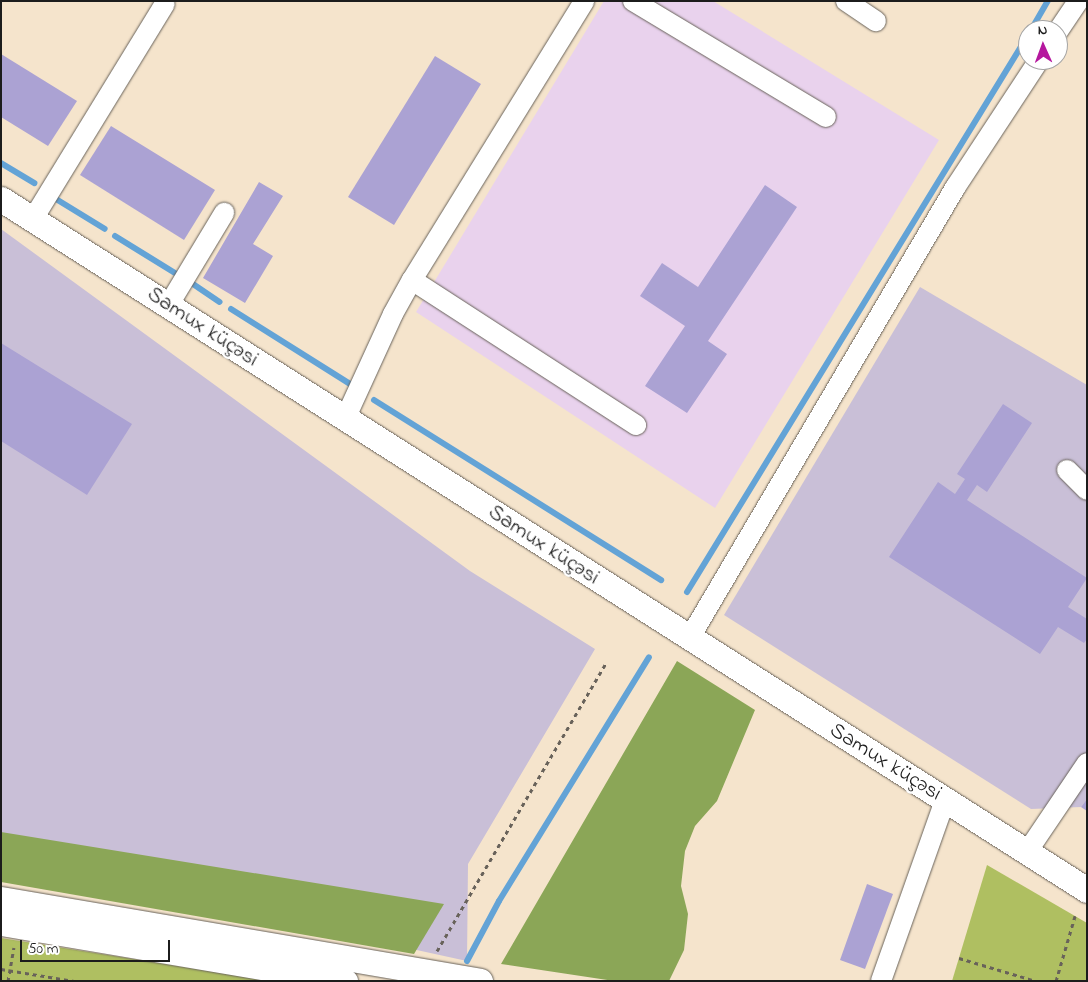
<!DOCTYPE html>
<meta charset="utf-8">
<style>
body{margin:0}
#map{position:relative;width:1088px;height:982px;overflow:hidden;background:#f5e4cc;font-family:"Indie Flower",sans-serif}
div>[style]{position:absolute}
.built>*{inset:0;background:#e9d2ed}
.industrial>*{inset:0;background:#c9bfd7}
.green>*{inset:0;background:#afbf61}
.forest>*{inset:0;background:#8ba657}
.stream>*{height:6px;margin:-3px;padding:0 3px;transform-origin:3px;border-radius:3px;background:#63a3d6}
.building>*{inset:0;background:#aba2d3}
.path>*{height:3px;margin-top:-1.5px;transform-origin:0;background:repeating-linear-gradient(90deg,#68625a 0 4px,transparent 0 8px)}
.roads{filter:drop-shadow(0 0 1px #68625a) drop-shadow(0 0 1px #68625a)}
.minor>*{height:20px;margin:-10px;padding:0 10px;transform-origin:10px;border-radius:10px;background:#fff}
.major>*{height:25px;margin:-12.5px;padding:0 12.5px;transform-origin:12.5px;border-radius:12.5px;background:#fff}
span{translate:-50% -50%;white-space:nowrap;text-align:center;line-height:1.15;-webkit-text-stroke:5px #fff;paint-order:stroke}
.street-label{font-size:22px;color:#1c1c1c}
.frame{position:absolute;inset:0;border:2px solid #1c1c1c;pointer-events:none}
.north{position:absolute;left:1018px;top:20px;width:50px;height:50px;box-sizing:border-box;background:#fff;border:1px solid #a4a4a4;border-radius:50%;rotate:358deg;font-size:14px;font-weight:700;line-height:20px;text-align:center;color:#1c1c1c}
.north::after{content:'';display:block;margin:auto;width:18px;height:22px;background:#b5179e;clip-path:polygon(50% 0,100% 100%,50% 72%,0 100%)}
.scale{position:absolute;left:20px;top:940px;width:150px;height:22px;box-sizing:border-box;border:2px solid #1c1c1c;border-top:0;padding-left:6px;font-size:15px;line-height:18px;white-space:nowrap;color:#1c1c1c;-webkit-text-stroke:4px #fff;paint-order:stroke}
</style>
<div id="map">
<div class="built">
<div style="clip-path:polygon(604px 1px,713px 1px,939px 140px,715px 508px,416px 312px)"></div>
</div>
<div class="industrial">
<div style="clip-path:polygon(1px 229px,470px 571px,595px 649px,468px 864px,467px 961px,1px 859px)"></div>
<div style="clip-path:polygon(920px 287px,1087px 385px,1087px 799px,1081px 807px,1031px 809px,724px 615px)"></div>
</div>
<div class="green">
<div style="clip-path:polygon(987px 865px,1087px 923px,1087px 981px,952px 981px)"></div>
<div style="clip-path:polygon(1px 938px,272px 981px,1px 981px)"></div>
</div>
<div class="forest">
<div style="clip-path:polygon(677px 661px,755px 710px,717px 801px,695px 826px,685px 851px,681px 886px,688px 914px,684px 950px,669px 981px,614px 981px,501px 964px)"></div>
<div style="clip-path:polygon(1px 832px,444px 904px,414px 954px,1px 882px)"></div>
</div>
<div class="stream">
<div style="left:1031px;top:30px;width:34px;rotate:-60deg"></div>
<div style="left:1px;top:163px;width:39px;rotate:31deg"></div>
<div style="left:56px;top:199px;width:57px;rotate:31.5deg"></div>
<div style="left:115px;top:236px;width:70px;rotate:31.7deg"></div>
<div style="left:193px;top:284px;width:32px;rotate:34deg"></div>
<div style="left:231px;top:309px;width:141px;rotate:32.2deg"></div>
<div style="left:374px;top:400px;width:339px;rotate:32.1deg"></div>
<div style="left:687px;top:592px;width:653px;rotate:-58.52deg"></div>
<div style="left:467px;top:961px;width:68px;rotate:-61.9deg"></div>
<div style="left:499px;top:901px;width:286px;rotate:-58.4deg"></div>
</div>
<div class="building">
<div style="clip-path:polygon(1px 54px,77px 101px,48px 146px,1px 117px)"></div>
<div style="clip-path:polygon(435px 56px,481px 84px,394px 225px,348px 197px)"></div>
<div style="clip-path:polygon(111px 126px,215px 190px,184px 240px,80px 175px)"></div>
<div style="clip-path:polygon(259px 182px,283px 196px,253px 244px,273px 256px,245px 303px,203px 278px)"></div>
<div style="clip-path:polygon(765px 185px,797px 207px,708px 341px,727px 354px,687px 413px,645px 386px,685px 326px,640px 296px,662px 263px,698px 287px)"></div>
<div style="clip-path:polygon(1px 343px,132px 424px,87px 495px,1px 441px)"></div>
<div style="clip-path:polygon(1003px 404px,1032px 423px,987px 492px,977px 485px,967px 500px,1087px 578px,1068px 607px,1087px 619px,1087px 639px,1084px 643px,1058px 627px,1040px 654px,889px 557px,938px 482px,955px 494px,965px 479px,957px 474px)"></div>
<div style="clip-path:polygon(1087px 799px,1087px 811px,1081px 807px)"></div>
<div style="clip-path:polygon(867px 884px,893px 894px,865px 969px,840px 960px)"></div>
</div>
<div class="path">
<div style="left:437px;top:951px;width:334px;rotate:-59.6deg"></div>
<div style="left:959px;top:958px;width:80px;rotate:16.6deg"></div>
<div style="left:1px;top:969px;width:74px;rotate:9.3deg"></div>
<div style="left:8px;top:981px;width:34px;rotate:-80deg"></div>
<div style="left:1056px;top:981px;width:68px;rotate:-73.7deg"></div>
</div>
<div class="roads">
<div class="minor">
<div style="left:633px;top:1px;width:225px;rotate:31deg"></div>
<div style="left:846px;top:1px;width:36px;rotate:34deg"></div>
<div style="left:1058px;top:31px;width:36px;rotate:-56deg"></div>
<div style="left:33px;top:219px;width:252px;rotate:-58.5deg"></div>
<div style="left:412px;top:280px;width:267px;rotate:32.9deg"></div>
<div style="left:168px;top:306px;width:109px;rotate:-58.9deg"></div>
<div style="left:345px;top:419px;width:115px;rotate:-65.4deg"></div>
<div style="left:393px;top:314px;width:39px;rotate:-61deg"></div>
<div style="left:412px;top:280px;width:328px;rotate:-58.3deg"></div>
<div style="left:1067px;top:470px;width:28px;rotate:45deg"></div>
<div style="left:689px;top:639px;width:524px;rotate:-59.47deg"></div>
<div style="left:955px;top:188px;width:153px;rotate:-56.7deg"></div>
<div style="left:1041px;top:858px;width:15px;rotate:-157deg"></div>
<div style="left:1027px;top:852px;width:107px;rotate:-56deg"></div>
<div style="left:881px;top:981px;width:192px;rotate:-70.5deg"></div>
</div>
<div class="major">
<div style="left:1px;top:199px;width:1287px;rotate:32.47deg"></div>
<div style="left:1px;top:899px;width:486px;rotate:9.7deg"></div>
<div style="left:1px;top:923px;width:349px;rotate:9.6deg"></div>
</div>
</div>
<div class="street-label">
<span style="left:202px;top:328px;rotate:33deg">Samux küçəsi</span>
<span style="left:543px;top:546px;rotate:33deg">Samux küçəsi</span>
<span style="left:885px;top:763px;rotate:32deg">Samux küçəsi</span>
</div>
<div class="frame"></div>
<div class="north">N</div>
<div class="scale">50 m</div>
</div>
